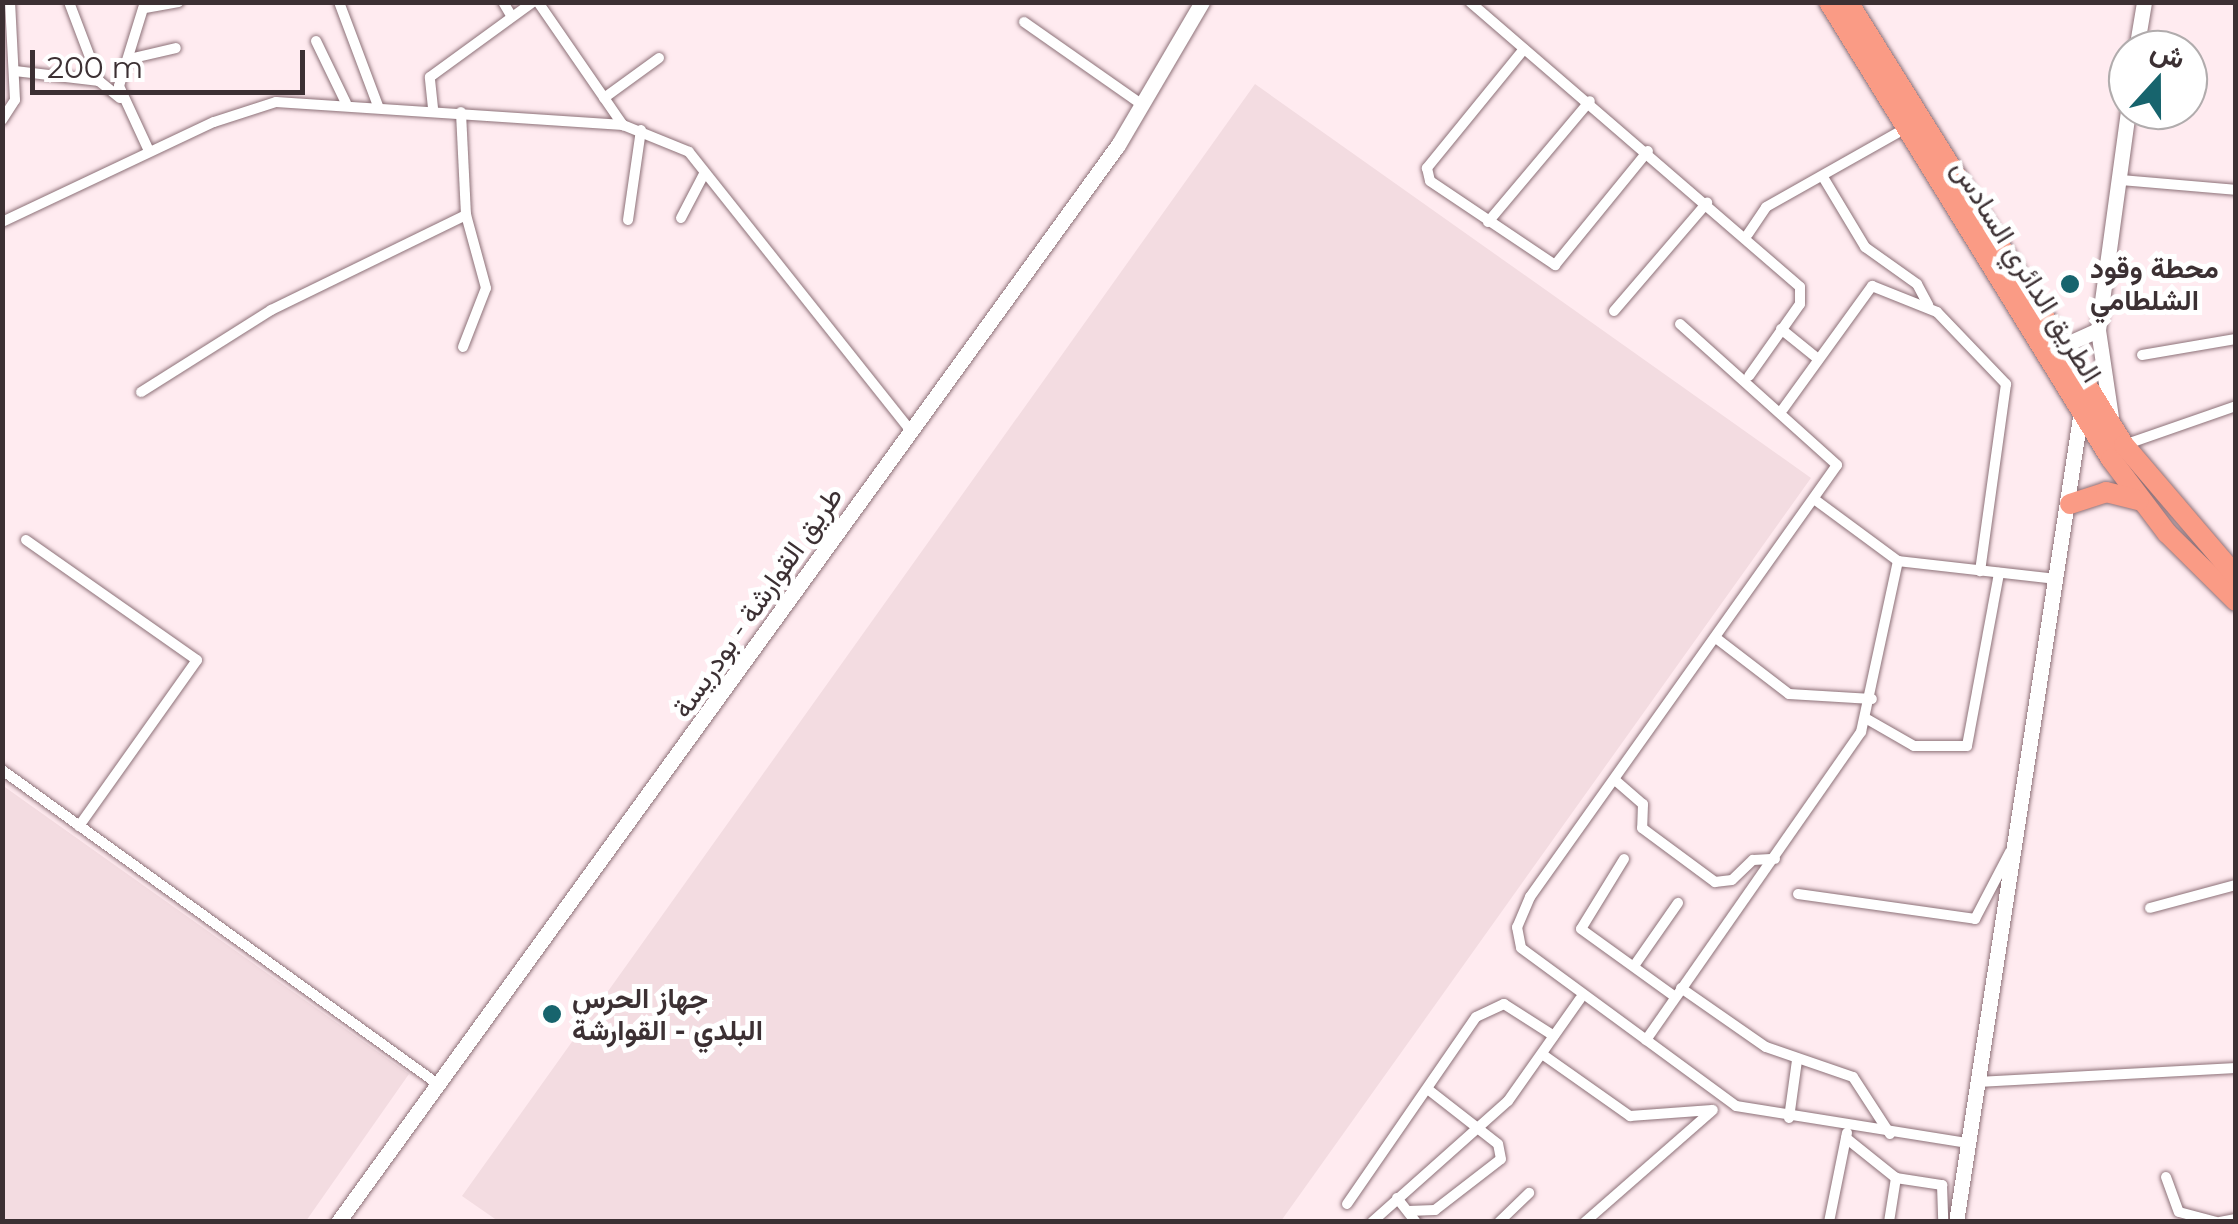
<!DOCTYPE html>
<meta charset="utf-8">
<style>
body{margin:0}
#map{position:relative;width:2238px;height:1224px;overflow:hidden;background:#ffebf0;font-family:Montserrat,Vazirmatn,sans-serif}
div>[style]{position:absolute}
.built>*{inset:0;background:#f3dce1}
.roads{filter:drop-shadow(0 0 2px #8d7178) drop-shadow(0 0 2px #8d7178)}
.street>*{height:10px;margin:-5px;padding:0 5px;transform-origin:5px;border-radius:5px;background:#fff}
.secondary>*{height:15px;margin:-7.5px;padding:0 7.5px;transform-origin:7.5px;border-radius:7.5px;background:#fff}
.highway>*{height:20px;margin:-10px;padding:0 10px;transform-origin:10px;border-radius:10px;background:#fa9b85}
.dots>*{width:28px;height:28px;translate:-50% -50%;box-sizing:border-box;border:5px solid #fff;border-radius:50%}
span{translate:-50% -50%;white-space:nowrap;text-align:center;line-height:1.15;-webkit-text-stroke:10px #fff;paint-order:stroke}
.poi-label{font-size:28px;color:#3c3033;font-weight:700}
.left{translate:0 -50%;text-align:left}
.street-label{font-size:28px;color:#3c3033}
.frame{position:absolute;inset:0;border:5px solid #3c3033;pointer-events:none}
.north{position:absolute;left:2108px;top:30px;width:100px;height:100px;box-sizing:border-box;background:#fff;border:2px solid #b1acad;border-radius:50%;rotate:21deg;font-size:28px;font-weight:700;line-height:40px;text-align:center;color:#3c3033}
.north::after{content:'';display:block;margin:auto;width:35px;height:45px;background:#17646d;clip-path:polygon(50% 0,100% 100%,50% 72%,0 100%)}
.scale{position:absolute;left:30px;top:50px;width:275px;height:45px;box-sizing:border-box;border:5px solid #3c3033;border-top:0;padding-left:12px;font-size:30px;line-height:35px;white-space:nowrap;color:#3c3033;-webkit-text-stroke:8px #fff;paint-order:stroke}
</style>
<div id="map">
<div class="built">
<div style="clip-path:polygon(1255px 84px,1811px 478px,1281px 1221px,498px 1221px,462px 1196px)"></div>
<div style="clip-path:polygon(2px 785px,409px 1074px,306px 1221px,3px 1221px)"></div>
</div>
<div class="roads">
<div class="street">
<div style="left:69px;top:2px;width:85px;rotate:69.2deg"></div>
<div style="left:99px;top:81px;width:27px;rotate:39deg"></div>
<div style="left:145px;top:2px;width:88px;rotate:107.2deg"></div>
<div style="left:119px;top:86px;width:72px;rotate:65.2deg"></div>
<div style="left:339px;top:2px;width:111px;rotate:69.4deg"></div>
<div style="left:503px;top:2px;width:17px;rotate:59deg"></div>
<div style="left:538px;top:2px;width:150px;rotate:55.4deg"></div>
<div style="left:1470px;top:2px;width:436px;rotate:40.8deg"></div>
<div style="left:1800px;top:287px;width:17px;rotate:90deg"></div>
<div style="left:1800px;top:304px;width:88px;rotate:125.3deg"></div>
<div style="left:145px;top:8px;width:34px;rotate:-10deg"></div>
<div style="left:1024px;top:22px;width:146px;rotate:35deg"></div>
<div style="left:316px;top:41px;width:69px;rotate:64.2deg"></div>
<div style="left:1524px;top:49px;width:154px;rotate:129.2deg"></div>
<div style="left:1427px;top:168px;width:13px;rotate:77deg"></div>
<div style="left:1430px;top:181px;width:151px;rotate:33.9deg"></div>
<div style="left:1555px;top:265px;width:147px;rotate:-50.8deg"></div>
<div style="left:129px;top:59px;width:48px;rotate:-13.2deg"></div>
<div style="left:15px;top:71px;width:85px;rotate:6.8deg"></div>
<div style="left:604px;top:98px;width:68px;rotate:-36deg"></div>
<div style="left:433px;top:108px;width:31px;rotate:-96deg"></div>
<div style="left:430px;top:77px;width:127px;rotate:-36.1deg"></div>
<div style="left:2px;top:120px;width:24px;rotate:-57deg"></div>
<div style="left:15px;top:100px;width:98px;rotate:-92.9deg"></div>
<div style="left:1823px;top:177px;width:82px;rotate:59deg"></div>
<div style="left:1865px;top:247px;width:64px;rotate:35.4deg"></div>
<div style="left:1917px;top:284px;width:24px;rotate:62deg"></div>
<div style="left:2120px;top:180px;width:116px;rotate:4.9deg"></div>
<div style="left:681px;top:218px;width:50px;rotate:-62.4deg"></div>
<div style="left:628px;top:220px;width:91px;rotate:-81.8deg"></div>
<div style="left:2px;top:222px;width:234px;rotate:-25.3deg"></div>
<div style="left:214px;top:122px;width:65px;rotate:-17.9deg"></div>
<div style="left:276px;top:102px;width:348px;rotate:3.8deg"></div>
<div style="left:623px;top:125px;width:71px;rotate:22.2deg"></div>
<div style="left:689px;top:152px;width:355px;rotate:51.5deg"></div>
<div style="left:1488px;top:222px;width:158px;rotate:-49.9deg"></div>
<div style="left:1748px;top:234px;width:32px;rotate:-56deg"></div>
<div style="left:1766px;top:207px;width:161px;rotate:-29.4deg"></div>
<div style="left:1614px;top:311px;width:143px;rotate:-49.3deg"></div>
<div style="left:1680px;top:324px;width:211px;rotate:41.9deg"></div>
<div style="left:1837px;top:465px;width:530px;rotate:125.4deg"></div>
<div style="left:1530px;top:897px;width:33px;rotate:113deg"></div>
<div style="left:1517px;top:927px;width:21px;rotate:79deg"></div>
<div style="left:1521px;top:948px;width:267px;rotate:36.3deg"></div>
<div style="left:1736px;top:1106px;width:235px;rotate:9.1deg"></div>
<div style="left:1781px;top:329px;width:48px;rotate:39deg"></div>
<div style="left:463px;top:347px;width:63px;rotate:-68.7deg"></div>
<div style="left:486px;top:288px;width:76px;rotate:-105.3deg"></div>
<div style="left:2142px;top:355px;width:95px;rotate:-9.7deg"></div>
<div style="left:141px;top:392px;width:154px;rotate:-32.2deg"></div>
<div style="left:271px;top:310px;width:217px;rotate:-26deg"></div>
<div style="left:466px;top:215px;width:103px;rotate:-92.8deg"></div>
<div style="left:1783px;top:409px;width:152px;rotate:-54.1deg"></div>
<div style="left:1872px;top:286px;width:70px;rotate:21.8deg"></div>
<div style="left:1937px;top:312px;width:100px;rotate:46.2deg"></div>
<div style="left:2006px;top:384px;width:189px;rotate:97.9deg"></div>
<div style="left:2124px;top:445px;width:119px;rotate:-19.2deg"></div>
<div style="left:1814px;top:499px;width:104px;rotate:36.4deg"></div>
<div style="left:1898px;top:561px;width:159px;rotate:6.5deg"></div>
<div style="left:26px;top:540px;width:209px;rotate:35.1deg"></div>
<div style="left:197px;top:660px;width:204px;rotate:125.4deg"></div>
<div style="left:1716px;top:638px;width:92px;rotate:37.5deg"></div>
<div style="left:1789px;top:694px;width:83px;rotate:3.4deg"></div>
<div style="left:1867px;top:719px;width:54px;rotate:29.9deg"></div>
<div style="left:1914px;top:746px;width:53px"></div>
<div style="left:1967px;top:746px;width:176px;rotate:-79.5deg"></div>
<div style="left:2px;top:770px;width:539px;rotate:35.78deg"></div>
<div style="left:1615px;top:780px;width:37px;rotate:41deg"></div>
<div style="left:1643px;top:804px;width:24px;rotate:92deg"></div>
<div style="left:1642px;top:828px;width:91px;rotate:36.5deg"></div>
<div style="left:1715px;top:882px;width:17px;rotate:-7deg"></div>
<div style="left:1732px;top:880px;width:29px;rotate:-44deg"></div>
<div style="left:1753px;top:860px;width:22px;rotate:-3deg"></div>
<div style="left:1624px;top:859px;width:82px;rotate:121.6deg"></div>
<div style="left:1581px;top:929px;width:115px;rotate:35.8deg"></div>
<div style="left:1798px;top:894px;width:179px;rotate:8deg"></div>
<div style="left:1975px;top:919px;width:76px;rotate:-62.4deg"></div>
<div style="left:2150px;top:908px;width:89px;rotate:-15deg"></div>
<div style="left:1634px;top:966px;width:77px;rotate:-55.1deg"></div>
<div style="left:1681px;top:988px;width:103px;rotate:34.8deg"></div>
<div style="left:1766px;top:1047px;width:92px;rotate:19deg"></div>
<div style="left:1853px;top:1077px;width:68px;rotate:57deg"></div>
<div style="left:1646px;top:1040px;width:376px;rotate:-55.1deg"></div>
<div style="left:1861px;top:732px;width:175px;rotate:-77.8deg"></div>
<div style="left:1542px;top:1054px;width:108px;rotate:35.2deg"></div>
<div style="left:1630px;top:1116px;width:82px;rotate:-4.2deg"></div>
<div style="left:1978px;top:1082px;width:258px;rotate:-3.1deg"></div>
<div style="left:1789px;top:1118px;width:59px;rotate:-82.1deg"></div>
<div style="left:1846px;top:1138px;width:64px;rotate:38.7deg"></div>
<div style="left:1896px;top:1178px;width:47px;rotate:8.7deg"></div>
<div style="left:1942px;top:1185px;width:37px;rotate:88deg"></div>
<div style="left:2166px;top:1177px;width:37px;rotate:70deg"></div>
<div style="left:2179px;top:1212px;width:39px;rotate:15deg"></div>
<div style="left:1397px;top:1198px;width:31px;rotate:52deg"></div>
<div style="left:1347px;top:1204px;width:227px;rotate:-55.4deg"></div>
<div style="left:1476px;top:1017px;width:31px;rotate:-25deg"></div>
<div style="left:1504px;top:1004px;width:59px;rotate:32.6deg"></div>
<div style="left:1408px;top:1211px;width:27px;rotate:-2deg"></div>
<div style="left:1435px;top:1210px;width:83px;rotate:-37.7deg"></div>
<div style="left:1501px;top:1159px;width:15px;rotate:-101deg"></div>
<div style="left:1498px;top:1144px;width:88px;rotate:-142deg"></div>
<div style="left:1372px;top:1222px;width:182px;rotate:-41.7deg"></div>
<div style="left:1508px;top:1101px;width:125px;rotate:-54.8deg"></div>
<div style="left:1499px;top:1222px;width:42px;rotate:-44deg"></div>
<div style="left:1585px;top:1222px;width:170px;rotate:-41.2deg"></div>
<div style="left:1829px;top:1222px;width:91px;rotate:-78.6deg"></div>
<div style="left:1889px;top:1222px;width:45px;rotate:-81deg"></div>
<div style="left:2220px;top:1222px;width:16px;rotate:-11deg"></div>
</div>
<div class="secondary">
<div style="left:2136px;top:50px;width:49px;rotate:-80.5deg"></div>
<div style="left:2062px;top:346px;width:39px;rotate:-24deg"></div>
<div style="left:2111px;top:417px;width:88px;rotate:-98.5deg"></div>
<div style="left:2098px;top:330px;width:222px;rotate:-82.2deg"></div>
<div style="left:338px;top:1222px;width:1330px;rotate:-54.09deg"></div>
<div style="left:1118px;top:145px;width:166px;rotate:-59.6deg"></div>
<div style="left:1956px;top:1222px;width:821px;rotate:-81.24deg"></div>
</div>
<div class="highway">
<div style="left:1829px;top:2px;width:537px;rotate:58.32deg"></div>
<div style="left:2111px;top:459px;width:93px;rotate:52.9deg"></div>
<div style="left:2167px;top:533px;width:97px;rotate:44.6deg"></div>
<div style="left:1848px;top:2px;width:522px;rotate:58.08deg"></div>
<div style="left:2124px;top:445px;width:172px;rotate:49.5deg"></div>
<div style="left:2070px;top:504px;width:38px;rotate:-18deg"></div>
<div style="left:2106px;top:492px;width:34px;rotate:14deg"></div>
</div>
</div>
<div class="dots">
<div style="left:2070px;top:284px;background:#17646d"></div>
<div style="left:552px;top:1014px;background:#17646d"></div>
</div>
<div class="poi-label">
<span class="left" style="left:2090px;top:284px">محطة وقود<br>الشلطامي</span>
<span class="left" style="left:572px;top:1014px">جهاز الحرس<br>البلدي - القوارشة</span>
</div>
<div class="street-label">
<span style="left:2027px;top:271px;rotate:58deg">الطريق الدائري السادس</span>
<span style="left:757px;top:602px;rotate:-55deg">طريق القوارشة - بودريسة</span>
</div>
<div class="frame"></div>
<div class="north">ش</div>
<div class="scale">200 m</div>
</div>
